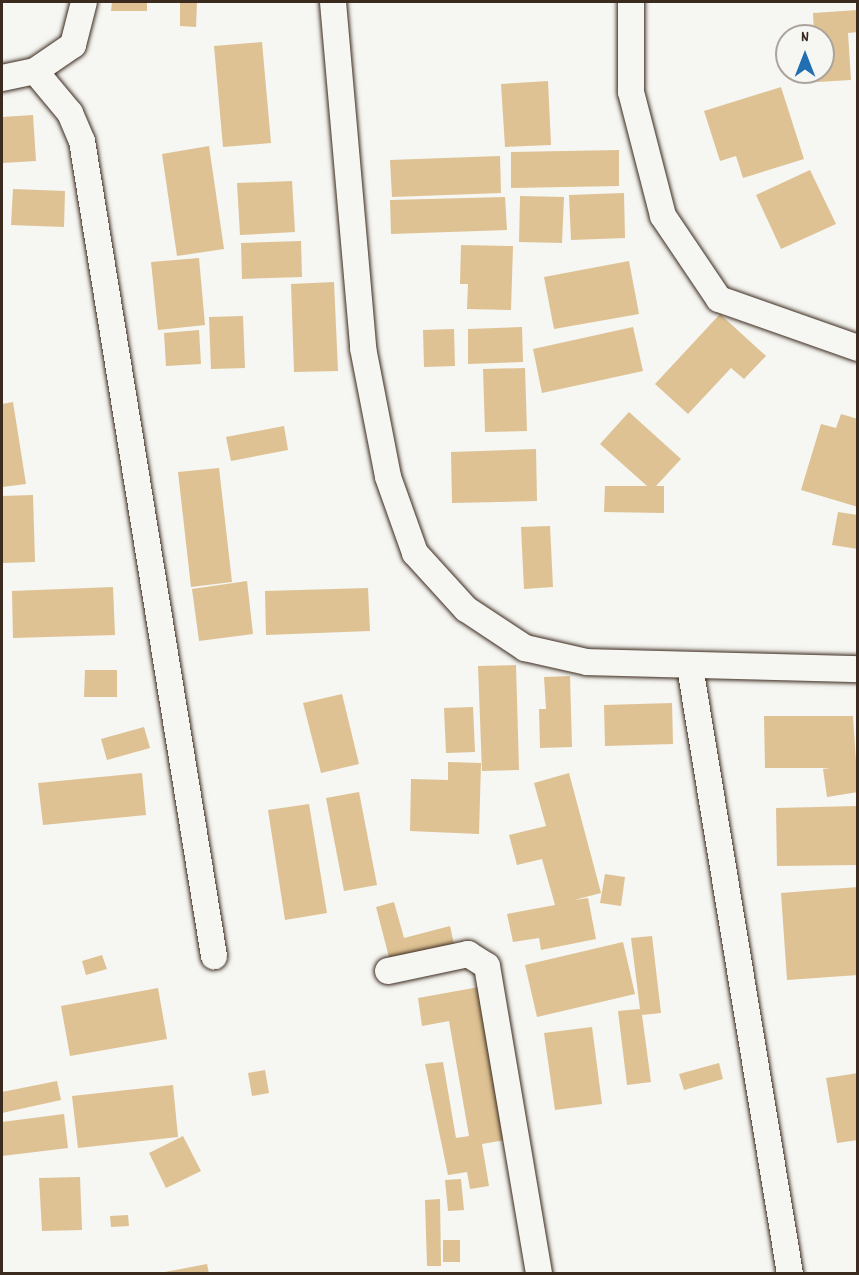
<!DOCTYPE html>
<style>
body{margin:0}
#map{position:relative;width:859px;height:1275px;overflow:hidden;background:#f6f6f2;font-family:Dekko,sans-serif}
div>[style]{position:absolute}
.building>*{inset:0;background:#dec293}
.roads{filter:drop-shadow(0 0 2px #3b2a1e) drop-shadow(0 0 2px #3b2a1e)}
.minor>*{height:26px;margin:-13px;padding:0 13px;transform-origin:13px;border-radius:13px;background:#f6f6f2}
span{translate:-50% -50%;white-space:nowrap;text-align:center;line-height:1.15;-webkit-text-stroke:6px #f6f6f2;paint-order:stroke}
.frame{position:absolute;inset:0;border:3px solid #3b2a1e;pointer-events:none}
.north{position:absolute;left:775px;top:24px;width:60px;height:60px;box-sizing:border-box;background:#f6f6f2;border:2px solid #aba49d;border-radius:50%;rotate:0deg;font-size:16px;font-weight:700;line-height:24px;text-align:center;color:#3b2a1e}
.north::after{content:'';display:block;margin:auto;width:21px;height:27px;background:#1f6fb2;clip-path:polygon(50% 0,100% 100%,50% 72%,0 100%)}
</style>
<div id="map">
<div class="building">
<div style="clip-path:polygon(112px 2px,147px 2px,147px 11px,111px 11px)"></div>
<div style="clip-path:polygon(180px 2px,197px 2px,196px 27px,180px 26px)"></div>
<div style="clip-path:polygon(858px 10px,858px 32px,848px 33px,851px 80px,817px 82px,816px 72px,823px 72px,823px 36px,814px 36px,813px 13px)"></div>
<div style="clip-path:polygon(262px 42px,271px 143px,223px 147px,214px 46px)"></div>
<div style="clip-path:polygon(548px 81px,551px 145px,505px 147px,501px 84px)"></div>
<div style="clip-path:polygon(781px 87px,804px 159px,743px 178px,736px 156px,720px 161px,704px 111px)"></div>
<div style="clip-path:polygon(33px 115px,36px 161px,2px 163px,2px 117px)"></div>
<div style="clip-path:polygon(209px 146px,224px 249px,177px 256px,162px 154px)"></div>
<div style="clip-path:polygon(619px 150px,619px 186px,511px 188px,511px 152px)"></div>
<div style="clip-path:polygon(500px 156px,501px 193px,392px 197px,390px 160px)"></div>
<div style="clip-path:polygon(810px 170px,836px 224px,781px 249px,756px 195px)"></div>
<div style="clip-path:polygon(292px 181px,295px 232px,240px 235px,237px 183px)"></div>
<div style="clip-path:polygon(13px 189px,65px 191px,64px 227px,11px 225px)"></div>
<div style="clip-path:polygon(624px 193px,625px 238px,571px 240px,569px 195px)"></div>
<div style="clip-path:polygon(520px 196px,564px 197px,562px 243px,519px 242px)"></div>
<div style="clip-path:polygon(505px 197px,507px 230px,391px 234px,390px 200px)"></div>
<div style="clip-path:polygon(301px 241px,302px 277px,242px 279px,241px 243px)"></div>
<div style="clip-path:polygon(461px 245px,513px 246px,511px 310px,467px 309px,468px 284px,460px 284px)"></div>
<div style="clip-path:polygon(199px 258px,205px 325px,158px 330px,151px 262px)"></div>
<div style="clip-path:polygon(629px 261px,639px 314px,554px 329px,544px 277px)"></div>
<div style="clip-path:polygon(334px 282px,338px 371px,294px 372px,291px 284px)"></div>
<div style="clip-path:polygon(720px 314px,766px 356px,744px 379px,731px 368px,688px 414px,655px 384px)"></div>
<div style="clip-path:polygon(243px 316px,245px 368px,211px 369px,209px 317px)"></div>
<div style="clip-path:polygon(522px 327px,523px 362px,468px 364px,468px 329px)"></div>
<div style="clip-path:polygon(633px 327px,643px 371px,542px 393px,533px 349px)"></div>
<div style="clip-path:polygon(454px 329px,455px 366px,424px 367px,423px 330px)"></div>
<div style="clip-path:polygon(199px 330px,201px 364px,166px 366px,164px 333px)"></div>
<div style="clip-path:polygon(525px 368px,527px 431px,485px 432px,483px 369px)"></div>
<div style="clip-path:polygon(13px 402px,26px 484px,2px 487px,2px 404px)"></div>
<div style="clip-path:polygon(629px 412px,681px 459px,656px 486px,664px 486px,664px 513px,604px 512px,605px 486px,647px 486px,600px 444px)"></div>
<div style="clip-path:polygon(841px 414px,858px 419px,858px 507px,801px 490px,821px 424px,836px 428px)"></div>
<div style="clip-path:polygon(284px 426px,288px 450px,231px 461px,226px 437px)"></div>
<div style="clip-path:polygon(536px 449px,537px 501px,452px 503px,451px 452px)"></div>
<div style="clip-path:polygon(219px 468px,232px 582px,191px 587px,178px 472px)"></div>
<div style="clip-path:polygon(33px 495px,35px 562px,2px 563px,2px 496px)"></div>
<div style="clip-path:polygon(838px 512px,858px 515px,858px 549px,832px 545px)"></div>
<div style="clip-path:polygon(550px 526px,553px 587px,524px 589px,521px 527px)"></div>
<div style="clip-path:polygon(247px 581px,253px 634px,199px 641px,192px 589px)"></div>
<div style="clip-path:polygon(113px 587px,115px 635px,13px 638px,12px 591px)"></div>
<div style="clip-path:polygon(368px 588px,370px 631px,266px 635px,265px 591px)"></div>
<div style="clip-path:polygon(516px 665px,519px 770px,482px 771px,478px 666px)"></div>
<div style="clip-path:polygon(85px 670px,117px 670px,117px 697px,84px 697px)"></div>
<div style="clip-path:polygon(570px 676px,572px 747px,540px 748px,539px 709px,546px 709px,544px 677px)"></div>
<div style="clip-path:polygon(342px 694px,359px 764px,321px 773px,303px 703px)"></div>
<div style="clip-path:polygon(672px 703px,673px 744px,605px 746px,604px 705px)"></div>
<div style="clip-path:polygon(473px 707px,475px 752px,446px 753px,444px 708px)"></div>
<div style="clip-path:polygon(764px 716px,853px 716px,858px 792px,827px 797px,823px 769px,830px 768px,765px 768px)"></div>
<div style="clip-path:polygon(144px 727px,150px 748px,107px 760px,101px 739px)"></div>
<div style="clip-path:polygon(448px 762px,481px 763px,479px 834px,410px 831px,411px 779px,448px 780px)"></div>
<div style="clip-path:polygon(142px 773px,146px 815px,43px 825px,38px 783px)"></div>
<div style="clip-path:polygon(569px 773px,601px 893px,574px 900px,588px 898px,596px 939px,541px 950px,539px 938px,513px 942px,507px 914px,555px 905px,542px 859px,517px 865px,509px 835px,546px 826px,534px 783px)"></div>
<div style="clip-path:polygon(359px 792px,377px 885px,344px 891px,326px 798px)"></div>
<div style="clip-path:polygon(309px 804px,327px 913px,285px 920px,268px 810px)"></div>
<div style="clip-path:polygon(858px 806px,858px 865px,777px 866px,776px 808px)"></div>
<div style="clip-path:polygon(605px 874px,625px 877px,621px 906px,600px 903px)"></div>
<div style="clip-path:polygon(858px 887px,858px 975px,787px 980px,781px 893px)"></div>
<div style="clip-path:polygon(394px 902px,404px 938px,450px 926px,454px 944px,390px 961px,376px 907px)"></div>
<div style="clip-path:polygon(652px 936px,661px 1013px,642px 1015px,651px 1082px,627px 1085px,618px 1011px,640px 1009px,631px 938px)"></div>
<div style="clip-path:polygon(623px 942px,635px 994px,537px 1017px,525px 965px)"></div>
<div style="clip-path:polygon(102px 955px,107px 969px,86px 975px,82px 961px)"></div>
<div style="clip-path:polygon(479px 987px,505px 1140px,482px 1144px,489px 1186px,470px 1189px,467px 1172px,448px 1175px,425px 1064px,443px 1062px,456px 1138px,469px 1136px,449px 1021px,422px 1026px,418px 998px)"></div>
<div style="clip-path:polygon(158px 988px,167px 1039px,70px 1056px,61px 1006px)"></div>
<div style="clip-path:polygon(592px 1027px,602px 1104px,555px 1110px,544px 1033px)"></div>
<div style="clip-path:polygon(719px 1063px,723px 1079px,684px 1090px,679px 1074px)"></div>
<div style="clip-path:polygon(265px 1070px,269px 1093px,252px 1096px,248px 1073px)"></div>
<div style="clip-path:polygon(858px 1073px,858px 1140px,837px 1143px,826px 1078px)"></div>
<div style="clip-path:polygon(57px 1081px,61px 1100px,2px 1113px,2px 1092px)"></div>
<div style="clip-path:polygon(173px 1085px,178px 1137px,78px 1148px,72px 1096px)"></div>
<div style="clip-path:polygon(64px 1114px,68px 1148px,2px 1156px,2px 1122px)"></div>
<div style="clip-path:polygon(183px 1136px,201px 1171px,166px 1188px,149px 1153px)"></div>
<div style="clip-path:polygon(80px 1177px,82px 1230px,42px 1231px,39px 1178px)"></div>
<div style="clip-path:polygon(461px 1179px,464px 1210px,448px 1211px,445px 1180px)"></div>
<div style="clip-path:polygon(440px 1199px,441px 1266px,427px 1266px,425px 1200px)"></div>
<div style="clip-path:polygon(128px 1215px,129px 1226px,111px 1227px,110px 1216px)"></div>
<div style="clip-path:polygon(443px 1240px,460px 1240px,460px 1262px,443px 1262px)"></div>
<div style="clip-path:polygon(207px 1264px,209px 1274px,166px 1274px,165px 1272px)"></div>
</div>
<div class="roads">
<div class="minor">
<div style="left:333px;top:2px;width:347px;rotate:85deg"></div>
<div style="left:363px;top:348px;width:131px;rotate:79deg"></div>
<div style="left:388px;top:477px;width:81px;rotate:70.4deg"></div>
<div style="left:415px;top:553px;width:76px;rotate:47.7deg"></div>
<div style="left:466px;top:609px;width:71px;rotate:33.5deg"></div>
<div style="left:525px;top:648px;width:64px;rotate:12.7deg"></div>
<div style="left:587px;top:662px;width:271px;rotate:1.5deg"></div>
<div style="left:631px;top:2px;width:90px;rotate:90deg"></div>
<div style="left:631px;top:92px;width:128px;rotate:75.5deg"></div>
<div style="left:663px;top:216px;width:100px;rotate:56deg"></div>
<div style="left:719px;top:299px;width:147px;rotate:19.4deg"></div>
<div style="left:35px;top:71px;width:55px;rotate:50.2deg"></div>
<div style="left:70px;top:113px;width:30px;rotate:67deg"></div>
<div style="left:82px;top:141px;width:826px;rotate:80.8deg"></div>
<div style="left:2px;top:78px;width:34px;rotate:-12deg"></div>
<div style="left:35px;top:71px;width:46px;rotate:-34.4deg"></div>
<div style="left:73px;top:45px;width:44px;rotate:-75.7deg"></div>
<div style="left:690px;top:667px;width:615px;rotate:80.64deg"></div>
<div style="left:388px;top:971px;width:82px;rotate:-12deg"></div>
<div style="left:468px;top:954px;width:22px;rotate:32deg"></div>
<div style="left:487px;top:966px;width:312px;rotate:80.4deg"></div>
</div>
</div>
<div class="frame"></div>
<div class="north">N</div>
</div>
